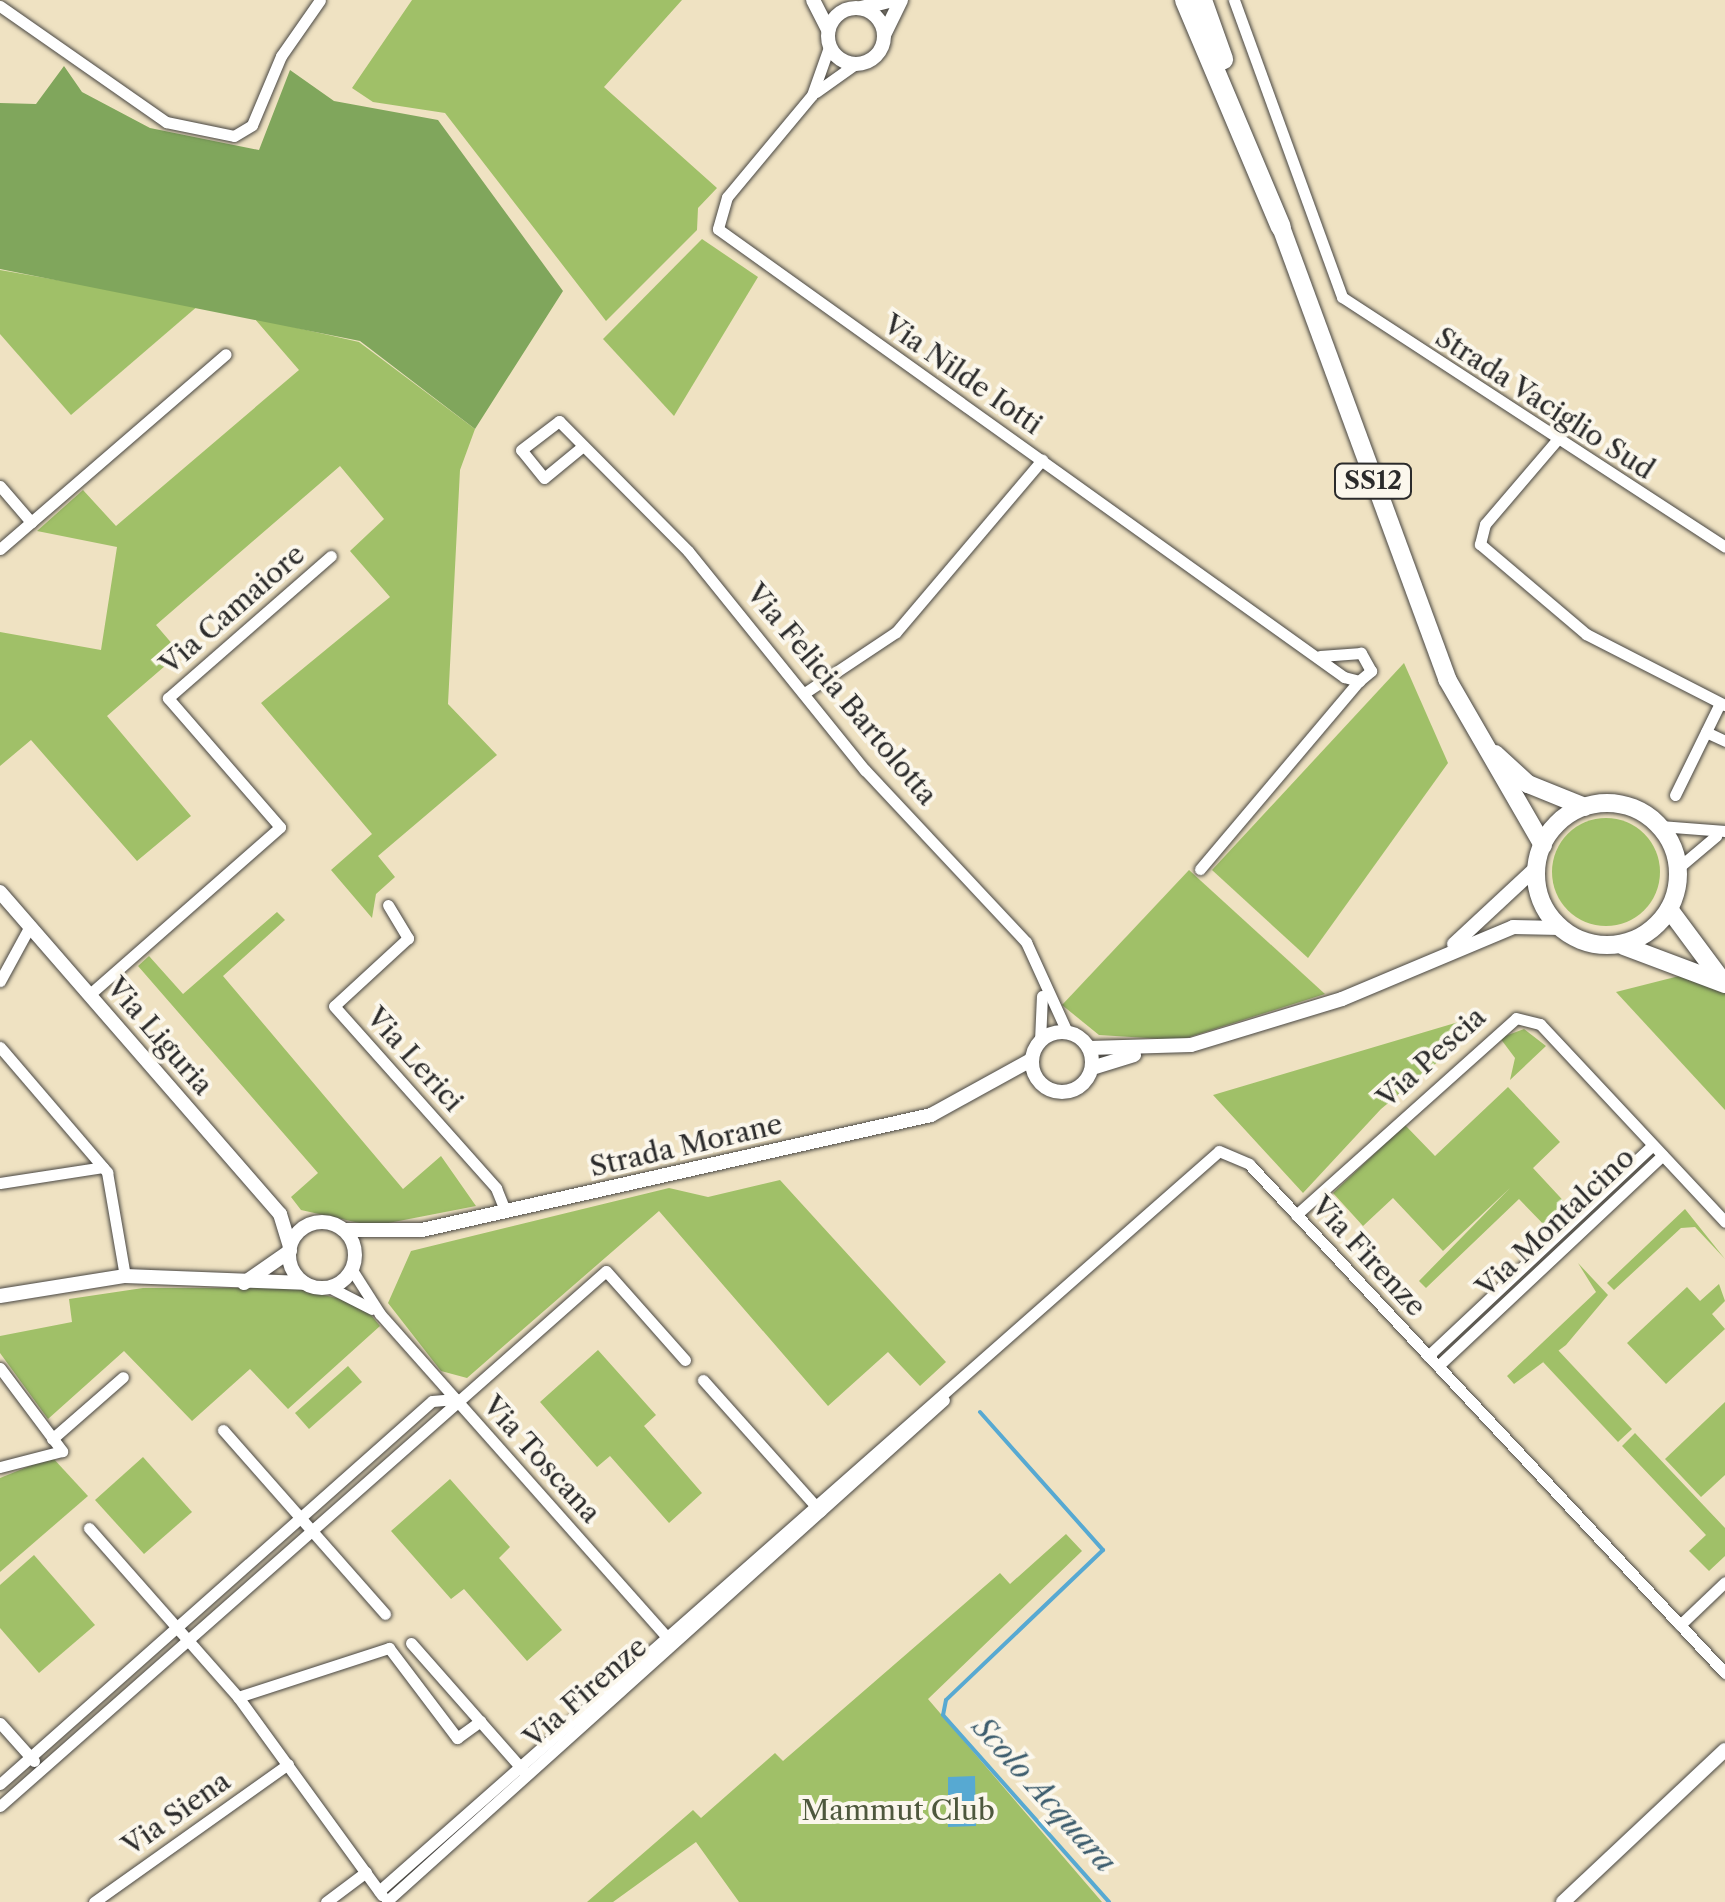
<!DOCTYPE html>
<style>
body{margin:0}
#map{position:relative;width:1725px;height:1902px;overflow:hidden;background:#efe2c2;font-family:"Libre Caslon Text",serif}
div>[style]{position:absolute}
.green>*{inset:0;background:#a0c068}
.round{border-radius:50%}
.forest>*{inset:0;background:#80a65c}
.water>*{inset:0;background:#57a9d2}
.stream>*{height:4px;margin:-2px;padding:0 2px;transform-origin:2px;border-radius:2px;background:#57a9d2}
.roads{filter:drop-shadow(0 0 2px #484642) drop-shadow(0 0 2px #484642)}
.minor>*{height:11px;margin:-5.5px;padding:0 5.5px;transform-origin:5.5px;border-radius:5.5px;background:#fff}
.tertiary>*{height:14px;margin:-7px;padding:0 7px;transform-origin:7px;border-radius:7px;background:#fff}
.tertiary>.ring{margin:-7px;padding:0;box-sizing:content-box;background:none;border:14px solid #fff;border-radius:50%}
.primary>*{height:18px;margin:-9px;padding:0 9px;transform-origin:9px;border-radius:9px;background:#fff}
.primary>.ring{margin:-9px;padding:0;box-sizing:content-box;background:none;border:18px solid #fff;border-radius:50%}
.trunk>*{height:20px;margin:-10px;padding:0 10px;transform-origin:10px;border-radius:10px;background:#fff}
span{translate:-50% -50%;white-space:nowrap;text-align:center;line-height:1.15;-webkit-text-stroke:8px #fbf7ec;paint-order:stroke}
.shield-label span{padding:2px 8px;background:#fbf7ec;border:2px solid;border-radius:8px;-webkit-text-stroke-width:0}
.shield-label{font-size:25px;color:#2b2b2b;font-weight:700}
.street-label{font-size:28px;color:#2b2b2b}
.park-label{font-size:28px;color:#4e583d}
.water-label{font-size:30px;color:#3d5d6e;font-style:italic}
</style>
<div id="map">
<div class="green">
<div style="clip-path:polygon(412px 0,682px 0,604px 87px,717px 188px,698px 208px,697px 230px,606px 321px,445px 113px,373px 102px,352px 88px)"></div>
<div style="clip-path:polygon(702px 239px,758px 277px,674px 416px,603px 339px)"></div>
<div style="clip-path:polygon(0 270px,199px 305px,71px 415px,0 334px)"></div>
<div style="clip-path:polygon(254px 318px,359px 342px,475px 429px,460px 470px,448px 704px,497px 755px,378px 856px,395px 877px,376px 894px,372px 918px,331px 870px,372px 834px,261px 703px,390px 597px,350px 551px,384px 519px,340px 466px,156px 625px,180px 653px,107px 716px,191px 816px,137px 861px,31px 740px,0 766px,0 632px,101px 650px,117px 547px,37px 531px,83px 490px,116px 526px,299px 370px)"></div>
<div style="clip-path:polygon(1404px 663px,1448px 763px,1308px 958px,1212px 870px)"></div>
<div class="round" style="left:1552px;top:818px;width:108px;height:108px"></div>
<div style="clip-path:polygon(1189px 870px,1325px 994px,1180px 1040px,1099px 1035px,1062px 1005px)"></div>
<div style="clip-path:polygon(277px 912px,285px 920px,223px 976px,403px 1189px,441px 1156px,476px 1206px,373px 1226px,301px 1210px,291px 1197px,318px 1173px,138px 966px,149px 956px,183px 994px)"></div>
<div style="clip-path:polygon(1687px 974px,1725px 993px,1725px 1110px,1616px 992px)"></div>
<div style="clip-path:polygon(1472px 1018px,1486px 1022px,1381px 1109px,1303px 1193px,1213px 1095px)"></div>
<div style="clip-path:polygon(1524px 1029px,1546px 1046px,1510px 1080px,1515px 1058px,1500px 1038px)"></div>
<div style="clip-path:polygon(1508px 1087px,1560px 1142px,1533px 1168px,1571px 1209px,1549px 1230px,1519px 1199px,1426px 1288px,1419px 1281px,1510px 1188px,1443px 1251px,1393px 1198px,1363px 1226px,1333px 1193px,1405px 1125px,1435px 1156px)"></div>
<div style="clip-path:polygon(780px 1180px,946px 1362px,920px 1386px,888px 1352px,828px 1406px,659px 1211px,467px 1378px,441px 1371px,388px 1303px,411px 1251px,669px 1188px,708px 1197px)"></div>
<div style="clip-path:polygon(1685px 1209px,1725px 1259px,1695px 1227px,1681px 1228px,1614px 1290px,1607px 1283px)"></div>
<div style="clip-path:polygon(1578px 1263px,1608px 1295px,1566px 1345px,1514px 1384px,1507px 1376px,1596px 1292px)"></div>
<div style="clip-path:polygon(1719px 1284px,1725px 1301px,1712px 1314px,1725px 1329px,1666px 1384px,1627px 1343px,1687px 1287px,1700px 1301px)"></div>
<div style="clip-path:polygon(143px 1288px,294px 1288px,362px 1304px,380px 1326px,288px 1409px,250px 1369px,192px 1421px,124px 1351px,48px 1419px,0 1353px,0 1336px,72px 1322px,69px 1299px)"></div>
<div style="clip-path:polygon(1557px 1349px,1632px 1429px,1618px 1442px,1543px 1362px)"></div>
<div style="clip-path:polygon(598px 1350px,656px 1415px,644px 1426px,702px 1493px,669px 1523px,610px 1456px,597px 1467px,540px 1402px)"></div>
<div style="clip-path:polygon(348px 1366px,362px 1382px,309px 1429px,295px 1413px)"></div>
<div style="clip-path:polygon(1725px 1402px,1725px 1475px,1701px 1497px,1665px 1459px)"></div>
<div style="clip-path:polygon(1635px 1433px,1725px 1528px,1725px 1556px,1709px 1571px,1689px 1551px,1706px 1535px,1622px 1446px)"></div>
<div style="clip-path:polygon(52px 1457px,88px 1496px,0 1572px,0 1478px)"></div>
<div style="clip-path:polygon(143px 1457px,192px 1512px,144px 1554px,95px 1500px)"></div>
<div style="clip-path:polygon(450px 1479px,510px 1547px,499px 1558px,562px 1630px,527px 1661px,464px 1589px,451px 1599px,391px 1531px)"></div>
<div style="clip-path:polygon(1066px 1534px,1082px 1551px,928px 1699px,1102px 1902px,739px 1902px,696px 1842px,613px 1902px,587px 1902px,693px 1810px,701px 1818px,775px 1753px,783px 1761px,1000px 1573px,1010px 1584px)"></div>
<div style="clip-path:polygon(34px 1555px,95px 1625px,39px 1673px,0 1628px,0 1585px)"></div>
</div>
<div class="forest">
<div style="clip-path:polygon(64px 66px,82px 92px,150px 128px,259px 150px,290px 70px,334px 101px,438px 120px,563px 291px,475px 429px,360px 341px,0 269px,0 103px,36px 104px)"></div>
</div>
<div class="water">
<div style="clip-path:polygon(975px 1776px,976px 1826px,948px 1827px,948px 1777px)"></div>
</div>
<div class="stream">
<div style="left:980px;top:1412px;width:185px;rotate:48.3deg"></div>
<div style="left:1103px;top:1550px;width:217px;rotate:136.3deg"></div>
<div style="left:946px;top:1700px;width:15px;rotate:101deg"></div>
<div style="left:943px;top:1715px;width:250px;rotate:48.4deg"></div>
</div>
<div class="roads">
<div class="minor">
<div style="left:1234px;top:0;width:316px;rotate:70deg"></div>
<div style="left:1342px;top:297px;width:457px;rotate:33.1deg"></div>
<div style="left:0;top:6px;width:203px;rotate:34.9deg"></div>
<div style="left:166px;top:122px;width:69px;rotate:11.6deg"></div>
<div style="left:234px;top:136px;width:21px;rotate:-31deg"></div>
<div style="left:252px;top:125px;width:75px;rotate:-67.2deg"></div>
<div style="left:281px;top:56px;width:68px;rotate:-55.1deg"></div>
<div style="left:829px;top:47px;width:51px;rotate:109.5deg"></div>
<div style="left:812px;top:95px;width:133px;rotate:129.8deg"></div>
<div style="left:727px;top:197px;width:33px;rotate:106deg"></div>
<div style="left:718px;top:229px;width:770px;rotate:35.59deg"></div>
<div style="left:1344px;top:677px;width:16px;rotate:15deg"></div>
<div style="left:1359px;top:681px;width:16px;rotate:-40deg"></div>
<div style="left:1371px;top:671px;width:21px;rotate:-119deg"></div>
<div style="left:1361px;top:653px;width:41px;rotate:175.8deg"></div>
<div style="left:816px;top:92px;width:47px;rotate:-35.4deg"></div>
<div style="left:1556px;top:441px;width:109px;rotate:130.5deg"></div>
<div style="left:1485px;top:524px;width:21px;rotate:104deg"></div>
<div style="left:1480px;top:544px;width:139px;rotate:40.3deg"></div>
<div style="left:1586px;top:634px;width:156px;rotate:27.1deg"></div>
<div style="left:583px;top:446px;width:50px;rotate:140.6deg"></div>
<div style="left:544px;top:478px;width:36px;rotate:-129deg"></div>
<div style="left:521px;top:450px;width:48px;rotate:-37.3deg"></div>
<div style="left:559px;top:421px;width:183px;rotate:45.2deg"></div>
<div style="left:688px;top:551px;width:282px;rotate:51.1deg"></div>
<div style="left:865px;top:770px;width:236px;rotate:46.9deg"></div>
<div style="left:1026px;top:942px;width:99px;rotate:65.5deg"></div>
<div style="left:0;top:486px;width:48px;rotate:49.3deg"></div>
<div style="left:0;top:549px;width:298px;rotate:-40.8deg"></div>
<div style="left:806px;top:692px;width:108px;rotate:-33.7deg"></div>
<div style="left:896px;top:632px;width:226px;rotate:-49.7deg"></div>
<div style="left:1706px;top:732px;width:21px;rotate:25deg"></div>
<div style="left:1675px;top:795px;width:102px;rotate:-63.9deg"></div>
<div style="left:1660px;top:826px;width:65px;rotate:4.4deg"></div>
<div style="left:1678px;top:868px;width:50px;rotate:-40.1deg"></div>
<div style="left:1200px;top:869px;width:246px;rotate:-49.8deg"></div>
<div style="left:388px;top:905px;width:39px;rotate:59deg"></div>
<div style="left:408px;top:938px;width:100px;rotate:137.4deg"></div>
<div style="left:334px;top:1006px;width:244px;rotate:48.3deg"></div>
<div style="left:496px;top:1188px;width:24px;rotate:68deg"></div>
<div style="left:0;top:981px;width:63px;rotate:-61.4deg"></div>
<div style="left:90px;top:994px;width:253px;rotate:-41.3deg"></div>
<div style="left:280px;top:827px;width:171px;rotate:-131deg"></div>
<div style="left:168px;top:698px;width:216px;rotate:-41.1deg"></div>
<div style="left:1040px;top:1041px;width:45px;rotate:-87.5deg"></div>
<div style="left:0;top:1047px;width:165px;rotate:49.4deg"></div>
<div style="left:107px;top:1172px;width:106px;rotate:80.2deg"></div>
<div style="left:0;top:1183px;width:104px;rotate:-8.8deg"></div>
<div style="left:1296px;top:1215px;width:295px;rotate:-41.8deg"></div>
<div style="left:1516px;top:1018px;width:25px;rotate:14deg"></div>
<div style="left:1540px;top:1024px;width:271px;rotate:46.9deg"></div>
<div style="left:352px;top:1270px;width:52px;rotate:57.5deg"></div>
<div style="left:380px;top:1314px;width:435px;rotate:48.4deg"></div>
<div style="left:329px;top:1287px;width:48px;rotate:27.1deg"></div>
<div style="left:1428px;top:1356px;width:308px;rotate:-43.2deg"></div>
<div style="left:1438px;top:1366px;width:308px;rotate:-43.2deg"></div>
<div style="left:0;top:1368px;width:104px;rotate:53.2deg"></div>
<div style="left:62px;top:1451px;width:64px;rotate:165.5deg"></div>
<div style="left:703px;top:1380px;width:176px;rotate:48.2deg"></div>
<div style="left:223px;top:1430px;width:245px;rotate:48.6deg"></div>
<div style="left:52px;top:1439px;width:94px;rotate:-41.1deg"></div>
<div style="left:89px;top:1528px;width:225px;rotate:48.6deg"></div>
<div style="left:238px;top:1697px;width:245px;rotate:54deg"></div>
<div style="left:1680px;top:1625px;width:62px;rotate:-43.7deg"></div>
<div style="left:411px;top:1643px;width:171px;rotate:48.6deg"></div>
<div style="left:238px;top:1697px;width:159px;rotate:-18deg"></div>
<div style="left:389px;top:1648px;width:113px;rotate:52.9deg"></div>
<div style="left:457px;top:1738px;width:29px;rotate:-36deg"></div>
<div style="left:0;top:1723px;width:51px;rotate:48.2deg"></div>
<div style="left:0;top:1784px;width:577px;rotate:-41.56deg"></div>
<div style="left:432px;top:1401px;width:24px;rotate:-5deg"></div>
<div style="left:0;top:1806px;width:808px;rotate:-41.44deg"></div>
<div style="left:606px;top:1271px;width:119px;rotate:48.4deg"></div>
<div style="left:379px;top:1891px;width:1119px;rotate:-41.38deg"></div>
<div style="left:1219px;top:1151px;width:33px;rotate:23deg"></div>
<div style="left:1249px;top:1164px;width:697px;rotate:46.92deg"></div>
<div style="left:387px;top:1901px;width:749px;rotate:-41.97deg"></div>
<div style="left:94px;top:1902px;width:238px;rotate:-35.4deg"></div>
<div style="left:326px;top:1902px;width:50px;rotate:-36.9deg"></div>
</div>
<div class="tertiary">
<div style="left:813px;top:0;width:34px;rotate:63deg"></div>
<div class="ring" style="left:828px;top:8px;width:42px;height:42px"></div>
<div style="left:861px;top:8px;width:32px;rotate:-14deg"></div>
<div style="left:884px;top:35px;width:39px;rotate:-64deg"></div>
<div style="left:0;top:892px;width:427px;rotate:49deg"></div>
<div style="left:280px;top:1214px;width:34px;rotate:73deg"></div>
<div style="left:1454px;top:944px;width:113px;rotate:-42.9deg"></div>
<div class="ring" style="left:1032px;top:1032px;width:46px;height:46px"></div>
<div style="left:1089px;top:1048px;width:102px;rotate:-1.7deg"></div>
<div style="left:1191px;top:1045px;width:158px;rotate:-16.9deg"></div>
<div style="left:1342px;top:999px;width:186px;rotate:-22.8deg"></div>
<div style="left:1513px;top:927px;width:47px;rotate:1.2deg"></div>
<div style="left:1092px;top:1068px;width:44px;rotate:-17.2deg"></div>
<div class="ring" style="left:289px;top:1222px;width:52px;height:52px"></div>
<div style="left:345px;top:1230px;width:77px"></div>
<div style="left:422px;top:1230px;width:522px;rotate:-12.73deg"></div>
<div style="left:931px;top:1115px;width:114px;rotate:-28.8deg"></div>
<div style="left:244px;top:1283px;width:56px;rotate:-34.8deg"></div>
<div style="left:0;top:1296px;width:127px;rotate:-9.1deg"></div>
<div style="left:125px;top:1276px;width:179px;rotate:2.2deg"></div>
<div style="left:1563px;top:1902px;width:222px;rotate:-43.2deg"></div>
</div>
<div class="primary">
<div style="left:1281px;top:227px;width:482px;rotate:69.8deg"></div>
<div style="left:1447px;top:679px;width:192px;rotate:60deg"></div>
<div style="left:1495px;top:754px;width:45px;rotate:42.3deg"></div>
<div style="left:1528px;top:784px;width:61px;rotate:22deg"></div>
<div class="ring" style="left:1536px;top:803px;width:124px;height:124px"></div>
<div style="left:1669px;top:909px;width:82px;rotate:53.4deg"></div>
<div style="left:1624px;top:946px;width:108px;rotate:20.6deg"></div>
</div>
<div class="trunk">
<div style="left:1185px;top:0;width:246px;rotate:67.1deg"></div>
<div style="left:1202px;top:0;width:63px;rotate:70.4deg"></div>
</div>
</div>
<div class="shield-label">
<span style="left:1373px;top:481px">SS12</span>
</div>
<div class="street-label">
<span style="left:963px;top:374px;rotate:35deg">Via Nilde Iotti</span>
<span style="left:1545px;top:403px;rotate:33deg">Strada Vaciglio Sud</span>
<span style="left:232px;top:609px;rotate:-41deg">Via Camaiore</span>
<span style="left:842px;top:694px;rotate:50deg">Via Felicia Bartolotta</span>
<span style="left:160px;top:1036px;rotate:49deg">Via Liguria</span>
<span style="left:1431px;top:1057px;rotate:-42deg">Via Pescia</span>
<span style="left:415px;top:1059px;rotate:48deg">Via Lerici</span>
<span style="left:686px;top:1145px;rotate:-13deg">Strada Morane</span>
<span style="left:1555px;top:1222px;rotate:-43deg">Via Montalcino</span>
<span style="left:1369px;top:1256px;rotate:47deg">Via Firenze</span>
<span style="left:542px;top:1459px;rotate:48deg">Via Toscana</span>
<span style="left:585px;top:1692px;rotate:-41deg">Via Firenze</span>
<span style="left:176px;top:1813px;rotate:-35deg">Via Siena</span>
</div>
<div class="park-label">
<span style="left:898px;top:1810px">Mammut Club</span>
</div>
<div class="water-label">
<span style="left:1044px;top:1795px;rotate:48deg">Scolo Acquara</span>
</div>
</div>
